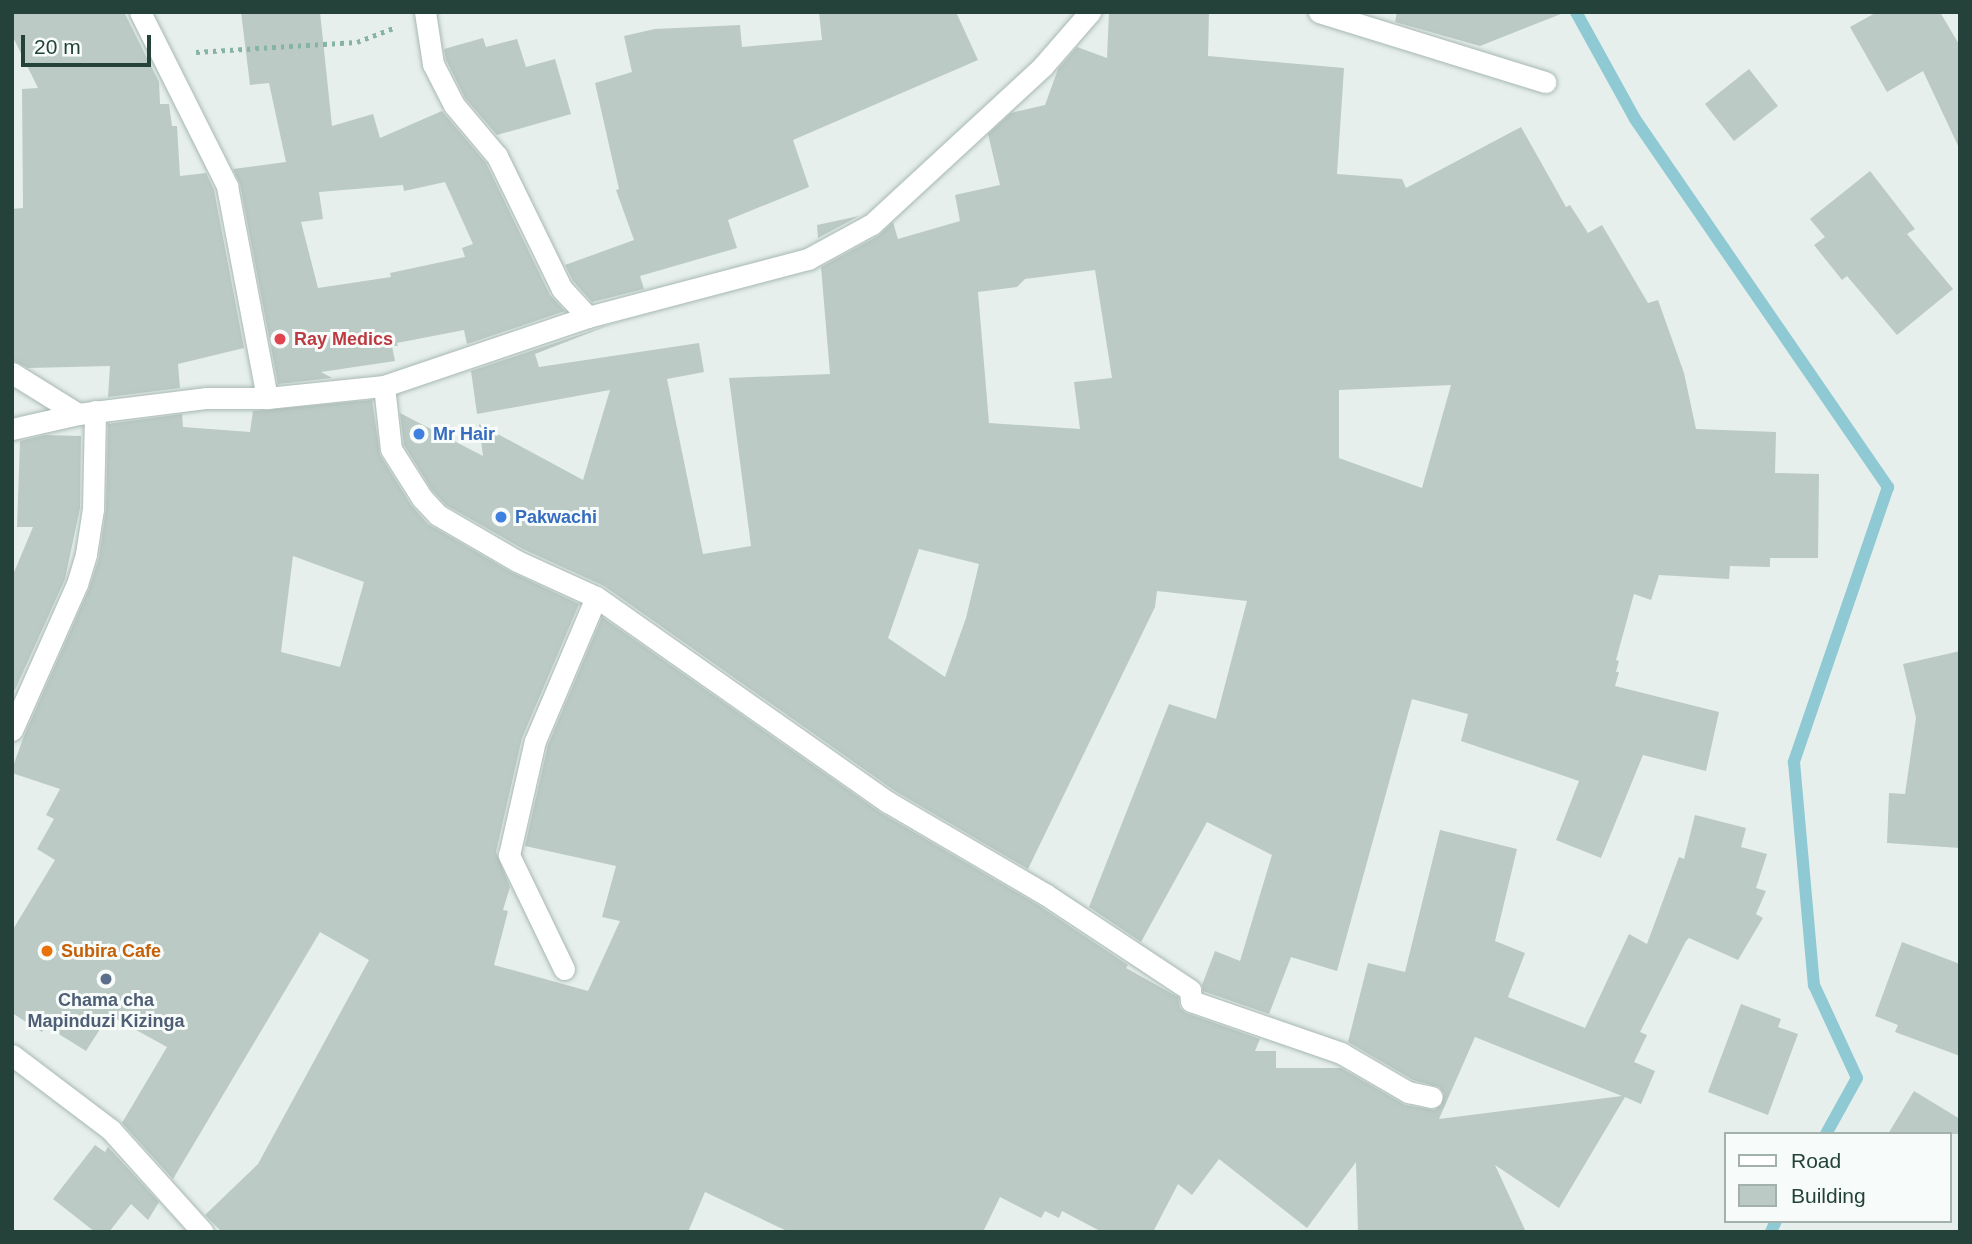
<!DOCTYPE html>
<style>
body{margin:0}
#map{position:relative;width:1972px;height:1244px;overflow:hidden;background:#e6efeb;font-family:Helvetica,sans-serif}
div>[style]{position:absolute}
.stream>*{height:12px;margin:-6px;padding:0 6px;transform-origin:6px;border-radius:6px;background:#8ec9d4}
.building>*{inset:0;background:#bbcac4}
.path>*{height:4.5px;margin-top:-2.25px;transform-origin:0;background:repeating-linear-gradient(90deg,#86b3a5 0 3.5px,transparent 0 8.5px)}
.roads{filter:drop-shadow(0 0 2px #a8b8b2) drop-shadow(0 0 2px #a8b8b2)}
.minor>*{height:21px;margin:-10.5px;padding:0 10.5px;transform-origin:10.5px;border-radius:10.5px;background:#fff}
.dots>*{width:19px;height:19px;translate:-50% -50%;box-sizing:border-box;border:4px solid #f7fbf9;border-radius:50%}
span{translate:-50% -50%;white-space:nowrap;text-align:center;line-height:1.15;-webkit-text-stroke:6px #f7fbf9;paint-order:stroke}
.health-label{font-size:18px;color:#be3a42;font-weight:700}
.left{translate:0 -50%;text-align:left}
.shop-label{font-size:18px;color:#366cbe;font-weight:700}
.food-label{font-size:18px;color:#c56008;font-weight:700}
.service-label{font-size:18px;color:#4e5e75;font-weight:700}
.frame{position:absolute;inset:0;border:14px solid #24423a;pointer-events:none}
.legend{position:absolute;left:1724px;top:1132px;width:228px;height:91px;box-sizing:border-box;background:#f7fbf9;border:2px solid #a3b1ad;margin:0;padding:9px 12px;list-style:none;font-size:21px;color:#24423a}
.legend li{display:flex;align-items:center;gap:14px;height:35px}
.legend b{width:35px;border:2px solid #a3b1ad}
.scale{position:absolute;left:21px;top:35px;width:130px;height:32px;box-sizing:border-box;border:4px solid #24423a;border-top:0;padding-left:9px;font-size:21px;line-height:24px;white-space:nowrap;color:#24423a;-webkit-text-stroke:5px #f7fbf9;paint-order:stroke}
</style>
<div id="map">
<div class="stream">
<div style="left:1576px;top:12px;width:122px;rotate:61.1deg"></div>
<div style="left:1635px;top:119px;width:447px;rotate:55.5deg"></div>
<div style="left:1888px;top:487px;width:291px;rotate:108.9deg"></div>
<div style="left:1794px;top:762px;width:224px;rotate:84.9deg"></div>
<div style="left:1814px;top:985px;width:102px;rotate:65.2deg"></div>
<div style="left:1857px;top:1078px;width:64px;rotate:119deg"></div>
<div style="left:1771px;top:1232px;width:12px;rotate:-66deg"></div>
</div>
<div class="building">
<div style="clip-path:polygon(12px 12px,124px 12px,159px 82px,160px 104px,169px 104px,172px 126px,177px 126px,180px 176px,206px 173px,214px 190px,244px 348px,178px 364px,180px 388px,108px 397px,110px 366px,28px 368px,12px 360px,12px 209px,23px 208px,22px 89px,38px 88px,12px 35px)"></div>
<div style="clip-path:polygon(evenodd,241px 12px,320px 12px,332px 126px,373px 114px,380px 138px,442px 111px,486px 163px,550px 295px,565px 311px,467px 344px,464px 330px,397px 343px,398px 346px,392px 346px,395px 361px,321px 372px,332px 378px,278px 384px,240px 184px,233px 169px,286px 162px,269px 83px,250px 85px,241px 12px,445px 182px,473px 244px,462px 248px,465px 257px,390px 273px,391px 277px,318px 288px,301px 222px,323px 219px,319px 192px,403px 185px,404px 191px,445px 182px)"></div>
<div style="clip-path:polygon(819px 12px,956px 12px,978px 60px,793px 140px,809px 187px,728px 220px,737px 248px,640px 276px,644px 289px,592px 302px,573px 281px,565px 265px,634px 240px,616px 190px,619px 189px,595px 83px,632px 72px,624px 36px,655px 29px,740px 25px,742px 47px,822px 40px)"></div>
<div style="clip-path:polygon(evenodd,1109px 12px,1209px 12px,1208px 56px,1344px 68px,1337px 174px,1402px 179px,1406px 188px,1521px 127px,1566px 207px,1570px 205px,1588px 233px,1602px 225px,1648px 303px,1658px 300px,1684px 373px,1696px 429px,1776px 432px,1775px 473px,1819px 474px,1818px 558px,1770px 558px,1770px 567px,1730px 566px,1729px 579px,1659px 575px,1651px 600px,1634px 594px,1616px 660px,1619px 661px,1616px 672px,1619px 672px,1615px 686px,1719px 712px,1706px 771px,1643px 755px,1601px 858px,1556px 840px,1579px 781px,1461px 741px,1468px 714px,1412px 699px,1337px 971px,1291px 957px,1269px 1014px,1203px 991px,1202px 985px,1215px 951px,1240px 961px,1272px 855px,1207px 822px,1141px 942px,1089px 907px,1169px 704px,1216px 719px,1247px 601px,1157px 591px,1155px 607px,1028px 869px,895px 791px,604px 586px,523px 549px,446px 505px,432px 490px,404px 445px,400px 413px,483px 456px,479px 424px,583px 480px,610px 390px,477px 414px,471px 371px,612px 324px,535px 354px,539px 367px,699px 343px,704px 372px,667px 379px,703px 554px,751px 546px,729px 378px,830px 374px,821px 267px,878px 236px,893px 222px,898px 239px,960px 221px,955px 195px,1000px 185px,988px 134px,1011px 113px,1045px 105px,1058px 69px,1077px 47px,1107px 58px,1109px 12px,1095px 270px,1112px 378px,1074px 382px,1080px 429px,989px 423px,978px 292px,1017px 287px,1025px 279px,1095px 270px,1109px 12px,1451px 385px,1422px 488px,1339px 458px,1339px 390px,1451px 385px,1109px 12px,919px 549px,979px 564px,966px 618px,945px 677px,888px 638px,919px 549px)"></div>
<div style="clip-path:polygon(1397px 12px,1560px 12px,1561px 14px,1480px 46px,1395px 22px)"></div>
<div style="clip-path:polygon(1877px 12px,1940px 12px,1960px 46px,1960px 150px,1923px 71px,1887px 92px,1850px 27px)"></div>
<div style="clip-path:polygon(483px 38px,486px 47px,517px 39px,526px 67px,555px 59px,571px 114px,497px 135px,465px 98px,446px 60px,444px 49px)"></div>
<div style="clip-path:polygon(1749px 69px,1778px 106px,1734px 141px,1705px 104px)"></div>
<div style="clip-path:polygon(1870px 171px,1915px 229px,1907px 234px,1953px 289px,1897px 335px,1847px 276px,1842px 280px,1814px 245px,1825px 237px,1810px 219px)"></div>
<div style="clip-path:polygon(859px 216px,818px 238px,817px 225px)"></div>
<div style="clip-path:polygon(evenodd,372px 400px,380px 455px,411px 505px,428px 524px,511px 572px,579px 604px,522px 738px,496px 852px,510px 887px,503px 910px,508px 911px,494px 965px,588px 991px,620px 921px,602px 917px,616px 866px,525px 846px,548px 745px,602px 617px,881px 813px,1038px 905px,1128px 965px,1126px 968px,1178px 997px,1180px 1008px,1186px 1013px,1260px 1039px,1255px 1051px,1276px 1051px,1276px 1068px,1341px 1068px,1405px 1105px,1434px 1110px,1441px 1105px,1444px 1094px,1439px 1087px,1413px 1080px,1348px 1042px,1368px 963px,1405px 972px,1440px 830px,1517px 849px,1495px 941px,1525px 953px,1508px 997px,1585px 1028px,1629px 934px,1647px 944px,1679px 857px,1684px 859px,1695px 815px,1746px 828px,1741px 847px,1767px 854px,1756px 888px,1766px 891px,1756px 914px,1763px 918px,1738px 960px,1689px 938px,1686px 941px,1640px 1032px,1647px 1035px,1634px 1062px,1655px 1071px,1641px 1104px,1625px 1097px,1559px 1208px,1495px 1165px,1526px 1232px,1358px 1232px,1356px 1162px,1307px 1228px,1219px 1159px,1192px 1195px,1178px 1184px,1153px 1232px,1102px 1232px,1062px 1211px,1059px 1218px,1045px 1211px,1041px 1218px,1000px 1197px,983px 1232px,789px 1232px,705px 1192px,688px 1232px,222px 1232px,205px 1215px,258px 1164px,369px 960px,320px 932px,173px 1179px,122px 1123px,167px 1047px,109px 1015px,86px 1051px,46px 1026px,42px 1032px,12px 1013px,12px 931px,55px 860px,37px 849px,54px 819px,46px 815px,60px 789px,12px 773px,12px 769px,24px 736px,89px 589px,99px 558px,106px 509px,108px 424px,182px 414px,183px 427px,250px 432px,253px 411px,372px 400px,293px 556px,364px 582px,340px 667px,281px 652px,293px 556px,372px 400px,1475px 1037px,1622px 1096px,1439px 1119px,1475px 1037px)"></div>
<div style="clip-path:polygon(45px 435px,81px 436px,80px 508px,65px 579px,15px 690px,12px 689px,12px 577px,33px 527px,17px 527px,20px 441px)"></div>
<div style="clip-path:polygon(1960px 651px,1960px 848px,1887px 843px,1889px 793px,1905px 794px,1916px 718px,1903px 664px)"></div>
<div style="clip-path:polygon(1902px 942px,1960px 964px,1960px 1056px,1895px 1032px,1898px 1025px,1875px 1016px)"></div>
<div style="clip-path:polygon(1741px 1004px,1781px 1019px,1778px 1027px,1798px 1034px,1768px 1115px,1708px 1092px)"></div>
<div style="clip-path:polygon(1914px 1091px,1960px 1119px,1960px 1134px,1888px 1134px)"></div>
<div style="clip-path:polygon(95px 1145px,105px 1152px,108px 1147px,159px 1202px,148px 1220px,131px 1204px,109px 1232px,95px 1232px,53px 1199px)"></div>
</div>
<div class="path">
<div style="left:196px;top:52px;width:161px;rotate:-3.6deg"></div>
<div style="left:357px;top:42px;width:40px;rotate:-21deg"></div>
</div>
<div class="roads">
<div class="minor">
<div style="left:140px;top:12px;width:195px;rotate:63.4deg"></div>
<div style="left:227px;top:186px;width:216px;rotate:79.3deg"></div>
<div style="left:425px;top:12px;width:53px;rotate:81.3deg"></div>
<div style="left:433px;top:64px;width:46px;rotate:62.9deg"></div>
<div style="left:454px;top:105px;width:67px;rotate:49.9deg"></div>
<div style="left:497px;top:156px;width:148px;rotate:64deg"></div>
<div style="left:562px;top:289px;width:38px;rotate:47deg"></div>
<div style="left:1319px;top:12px;width:237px;rotate:17.2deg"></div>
<div style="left:12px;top:373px;width:78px;rotate:31.8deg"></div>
<div style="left:384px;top:386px;width:63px;rotate:83.7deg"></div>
<div style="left:391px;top:449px;width:58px;rotate:57.7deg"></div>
<div style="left:422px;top:498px;width:23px;rotate:47deg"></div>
<div style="left:438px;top:515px;width:91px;rotate:30.2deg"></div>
<div style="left:517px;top:561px;width:87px;rotate:24.5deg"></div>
<div style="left:596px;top:597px;width:357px;rotate:35.1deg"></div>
<div style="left:888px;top:802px;width:182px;rotate:30.4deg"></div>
<div style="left:1045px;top:894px;width:174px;rotate:33.5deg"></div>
<div style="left:1190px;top:990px;width:11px;rotate:85deg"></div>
<div style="left:1191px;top:1001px;width:159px;rotate:19.1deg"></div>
<div style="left:1341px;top:1053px;width:78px;rotate:30.2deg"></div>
<div style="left:1408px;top:1092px;width:24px;rotate:12deg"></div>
<div style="left:12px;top:429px;width:68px;rotate:-12.8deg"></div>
<div style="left:78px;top:414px;width:130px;rotate:-7.1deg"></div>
<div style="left:207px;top:398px;width:60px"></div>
<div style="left:267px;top:398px;width:118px;rotate:-5.9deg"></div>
<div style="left:384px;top:386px;width:215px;rotate:-18.7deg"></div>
<div style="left:588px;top:317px;width:228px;rotate:-14.8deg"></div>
<div style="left:808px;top:259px;width:73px;rotate:-28.7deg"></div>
<div style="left:872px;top:224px;width:233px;rotate:-42.7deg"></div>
<div style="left:1043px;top:66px;width:72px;rotate:-49deg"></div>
<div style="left:12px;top:730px;width:160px;rotate:-66deg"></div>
<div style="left:77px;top:584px;width:31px;rotate:-73deg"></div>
<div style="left:86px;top:554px;width:46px;rotate:-81.2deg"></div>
<div style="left:93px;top:509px;width:98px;rotate:-88.8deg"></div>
<div style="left:564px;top:969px;width:127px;rotate:-115.8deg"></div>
<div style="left:509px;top:855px;width:117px;rotate:-77.2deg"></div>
<div style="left:535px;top:741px;width:156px;rotate:-67deg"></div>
<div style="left:12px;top:1055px;width:124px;rotate:37.1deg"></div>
<div style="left:111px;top:1130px;width:137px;rotate:48deg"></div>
</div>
</div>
<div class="dots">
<div style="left:280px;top:339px;background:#e0444e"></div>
<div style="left:419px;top:434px;background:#3f7fe0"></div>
<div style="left:501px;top:517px;background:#3f7fe0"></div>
<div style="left:47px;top:951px;background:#e8710a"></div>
<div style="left:106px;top:979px;background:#5c6f8a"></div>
</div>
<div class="health-label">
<span class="left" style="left:294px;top:339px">Ray Medics</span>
</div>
<div class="shop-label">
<span class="left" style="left:433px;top:434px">Mr Hair</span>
<span class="left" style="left:515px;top:517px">Pakwachi</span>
</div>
<div class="food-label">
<span class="left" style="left:61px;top:951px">Subira Cafe</span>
</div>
<div class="service-label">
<span style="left:106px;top:1011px">Chama cha<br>Mapinduzi Kizinga</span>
</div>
<div class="frame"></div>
<ul class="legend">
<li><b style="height:9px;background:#fff"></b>Road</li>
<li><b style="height:19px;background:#bbcac4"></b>Building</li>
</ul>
<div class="scale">20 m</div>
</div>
